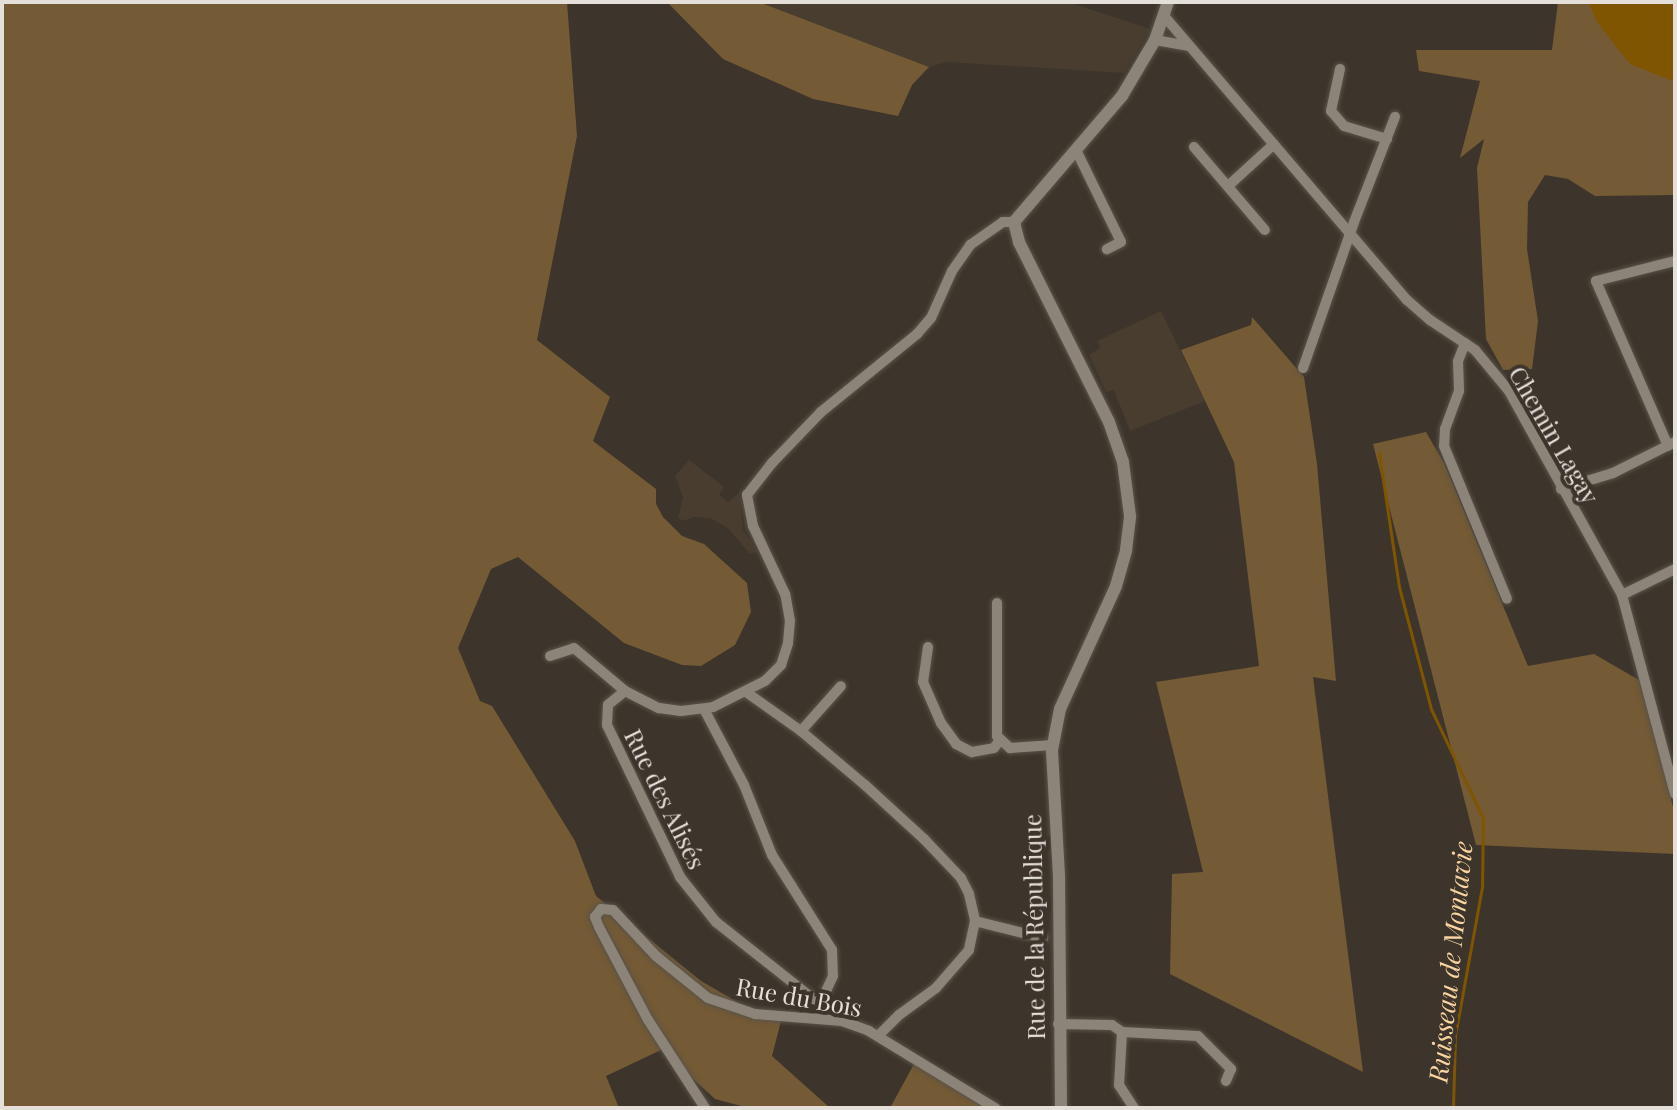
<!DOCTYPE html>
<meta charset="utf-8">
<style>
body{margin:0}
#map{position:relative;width:1677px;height:1110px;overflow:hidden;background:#3d352b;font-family:"Playfair Display",serif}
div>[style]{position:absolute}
.built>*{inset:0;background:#483d2e}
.green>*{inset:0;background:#745a35}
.water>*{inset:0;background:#805500}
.stream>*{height:3px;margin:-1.5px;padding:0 1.5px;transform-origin:1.5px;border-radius:1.5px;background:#805500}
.roads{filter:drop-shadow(0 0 2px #59534a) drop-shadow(0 0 2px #59534a)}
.minor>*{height:10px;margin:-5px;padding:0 5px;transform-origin:5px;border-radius:5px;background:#8c8478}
.tertiary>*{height:12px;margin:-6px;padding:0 6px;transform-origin:6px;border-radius:6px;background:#8c8478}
span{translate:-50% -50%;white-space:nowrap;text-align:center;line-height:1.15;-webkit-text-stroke:8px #3d352b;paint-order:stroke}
.street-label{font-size:24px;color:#e4dfd9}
.water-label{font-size:26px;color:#fbd5a1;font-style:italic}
.frame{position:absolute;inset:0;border:4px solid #e4dfd9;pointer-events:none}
</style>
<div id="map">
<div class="built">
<div style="clip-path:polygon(759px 2px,1068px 2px,1150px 29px,1124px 73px,947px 62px,929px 67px)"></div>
<div style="clip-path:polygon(1161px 311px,1205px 401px,1130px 431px,1114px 390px,1106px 392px,1089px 355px,1100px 348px,1097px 341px)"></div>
<div style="clip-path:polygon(689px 460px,724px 487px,719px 495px,728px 502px,739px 493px,743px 530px,758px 552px,750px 554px,728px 528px,710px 518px,694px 517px,682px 521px,678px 517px,683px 497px,675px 476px)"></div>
</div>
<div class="green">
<div style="clip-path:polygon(2px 2px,567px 2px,577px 136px,537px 340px,610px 397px,593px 441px,656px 489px,656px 504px,663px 517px,682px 536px,704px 544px,747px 583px,751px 612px,735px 645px,701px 666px,682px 665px,624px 643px,518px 557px,491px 569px,458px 648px,480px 701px,492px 706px,575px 841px,596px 896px,701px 981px,739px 1003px,781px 1021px,772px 1056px,830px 1108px,749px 1108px,715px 1099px,661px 1050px,606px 1076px,619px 1108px,2px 1108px)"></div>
<div style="clip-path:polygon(667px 2px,759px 2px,929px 67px,912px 85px,898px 116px,813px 99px,723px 59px)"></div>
<div style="clip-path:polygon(1558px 2px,1675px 2px,1675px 195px,1595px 196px,1568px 179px,1545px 175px,1528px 202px,1527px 249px,1538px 321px,1532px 369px,1503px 370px,1486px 339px,1477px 168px,1484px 139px,1460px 158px,1480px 81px,1419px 71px,1416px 50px,1552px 50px)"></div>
<div style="clip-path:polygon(1252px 317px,1304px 377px,1317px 464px,1336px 681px,1313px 677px,1363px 1072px,1170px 974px,1172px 874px,1203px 872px,1156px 682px,1259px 666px,1234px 462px,1181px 350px,1251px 325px)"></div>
<div style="clip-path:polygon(1426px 432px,1444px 463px,1528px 666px,1594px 654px,1639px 680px,1675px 814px,1675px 854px,1476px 845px,1373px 444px)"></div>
<div style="clip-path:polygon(914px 1064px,985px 1108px,890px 1108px)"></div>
</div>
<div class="water">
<div style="clip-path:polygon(1589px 2px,1675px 2px,1675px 82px,1630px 64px,1596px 21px)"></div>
</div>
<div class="stream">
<div style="left:1379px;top:453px;width:135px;rotate:81.5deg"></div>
<div style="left:1399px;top:587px;width:126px;rotate:75.3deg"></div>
<div style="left:1431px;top:709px;width:121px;rotate:64.5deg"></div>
<div style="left:1483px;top:818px;width:69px;rotate:90.8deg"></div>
<div style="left:1482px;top:887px;width:151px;rotate:100.3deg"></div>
<div style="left:1455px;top:1036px;width:72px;rotate:91.6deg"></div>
</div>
<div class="roads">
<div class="minor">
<div style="left:1165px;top:17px;width:372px;rotate:49.5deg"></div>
<div style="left:1407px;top:300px;width:30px;rotate:41deg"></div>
<div style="left:1430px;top:320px;width:54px;rotate:33.7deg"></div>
<div style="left:1475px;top:350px;width:53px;rotate:50.3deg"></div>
<div style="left:1509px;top:391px;width:233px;rotate:61deg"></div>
<div style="left:1622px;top:595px;width:206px;rotate:75.1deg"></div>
<div style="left:1155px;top:40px;width:35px;rotate:10deg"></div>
<div style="left:1340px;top:69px;width:43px;rotate:102.1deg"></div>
<div style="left:1331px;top:111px;width:20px;rotate:49deg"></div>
<div style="left:1344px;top:126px;width:45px;rotate:16.8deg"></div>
<div style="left:1194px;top:147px;width:109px;rotate:49.5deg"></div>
<div style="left:1076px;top:150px;width:102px;rotate:63.9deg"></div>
<div style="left:1121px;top:242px;width:16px;rotate:153deg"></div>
<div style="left:1228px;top:186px;width:62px;rotate:-42.4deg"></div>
<div style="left:1465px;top:343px;width:19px;rotate:111deg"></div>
<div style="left:1458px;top:361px;width:30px;rotate:88deg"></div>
<div style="left:1459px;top:391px;width:40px;rotate:110.2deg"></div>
<div style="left:1445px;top:429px;width:17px;rotate:93deg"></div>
<div style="left:1444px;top:446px;width:165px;rotate:67.6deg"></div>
<div style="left:1303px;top:368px;width:155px;rotate:-70.7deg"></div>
<div style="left:1354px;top:222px;width:113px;rotate:-68.7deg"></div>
<div style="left:1668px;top:446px;width:180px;rotate:-113.6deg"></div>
<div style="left:1596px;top:281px;width:81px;rotate:-14.2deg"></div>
<div style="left:1561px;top:489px;width:54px;rotate:-17.1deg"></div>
<div style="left:1613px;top:473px;width:69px;rotate:-26.6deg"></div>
<div style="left:1622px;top:595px;width:59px;rotate:-26.1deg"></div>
<div style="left:997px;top:603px;width:133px;rotate:90deg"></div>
<div style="left:997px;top:736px;width:18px;rotate:43deg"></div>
<div style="left:1010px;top:748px;width:43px;rotate:-4deg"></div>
<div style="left:928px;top:647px;width:35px;rotate:98deg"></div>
<div style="left:923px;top:682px;width:45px;rotate:66.3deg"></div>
<div style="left:941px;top:723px;width:26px;rotate:54deg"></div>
<div style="left:956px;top:744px;width:18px;rotate:27deg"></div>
<div style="left:972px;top:752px;width:22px;rotate:-10deg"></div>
<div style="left:994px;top:748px;width:9px;rotate:-54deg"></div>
<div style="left:550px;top:656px;width:25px;rotate:-18deg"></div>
<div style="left:574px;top:648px;width:67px;rotate:40.1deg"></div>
<div style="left:625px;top:691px;width:38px;rotate:27deg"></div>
<div style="left:659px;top:708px;width:22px;rotate:8deg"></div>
<div style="left:681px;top:711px;width:32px;rotate:-7deg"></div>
<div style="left:713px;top:707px;width:58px;rotate:-26.6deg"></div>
<div style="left:765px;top:681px;width:23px;rotate:-45deg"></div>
<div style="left:781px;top:665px;width:23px;rotate:-72deg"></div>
<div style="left:788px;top:643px;width:22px;rotate:-85deg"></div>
<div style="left:790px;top:621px;width:27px;rotate:-100deg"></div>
<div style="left:785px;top:594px;width:75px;rotate:-115.2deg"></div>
<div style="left:753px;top:526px;width:32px;rotate:-101deg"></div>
<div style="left:747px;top:495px;width:41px;rotate:-52deg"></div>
<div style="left:772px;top:463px;width:71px;rotate:-46.1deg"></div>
<div style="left:821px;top:412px;width:124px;rotate:-39.1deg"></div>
<div style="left:917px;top:334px;width:21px;rotate:-49deg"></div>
<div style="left:931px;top:318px;width:51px;rotate:-65.9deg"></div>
<div style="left:952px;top:271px;width:32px;rotate:-55deg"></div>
<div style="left:970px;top:245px;width:40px;rotate:-34.9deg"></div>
<div style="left:1003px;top:222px;width:11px"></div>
<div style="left:625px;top:691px;width:22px;rotate:141deg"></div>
<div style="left:608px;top:705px;width:20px;rotate:93deg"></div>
<div style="left:607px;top:725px;width:169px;rotate:64.3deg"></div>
<div style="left:680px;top:877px;width:58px;rotate:51.3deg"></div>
<div style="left:716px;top:922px;width:132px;rotate:38.3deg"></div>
<div style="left:820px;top:1004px;width:13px;rotate:99deg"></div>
<div style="left:746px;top:692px;width:67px;rotate:35.3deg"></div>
<div style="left:801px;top:731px;width:84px;rotate:40.2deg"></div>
<div style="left:865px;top:785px;width:80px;rotate:42.5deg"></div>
<div style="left:924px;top:839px;width:54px;rotate:46.5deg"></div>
<div style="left:961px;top:878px;width:18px;rotate:63deg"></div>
<div style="left:969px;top:894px;width:28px;rotate:77deg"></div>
<div style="left:975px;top:921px;width:30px;rotate:102deg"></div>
<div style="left:969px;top:950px;width:50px;rotate:131deg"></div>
<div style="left:936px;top:988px;width:46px;rotate:143.9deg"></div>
<div style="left:899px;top:1015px;width:28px;rotate:135deg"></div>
<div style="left:704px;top:709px;width:86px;rotate:62.2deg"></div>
<div style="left:744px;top:785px;width:75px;rotate:68.2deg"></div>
<div style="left:772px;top:855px;width:112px;rotate:57.7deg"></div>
<div style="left:832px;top:950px;width:26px;rotate:88deg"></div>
<div style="left:833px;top:976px;width:31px;rotate:115deg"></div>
<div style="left:801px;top:731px;width:60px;rotate:-48.4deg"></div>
<div style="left:975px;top:921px;width:70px;rotate:14deg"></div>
<div style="left:1058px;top:1024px;width:54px;rotate:1.1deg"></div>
<div style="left:1112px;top:1025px;width:12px;rotate:35deg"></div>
<div style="left:1122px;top:1032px;width:76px;rotate:3deg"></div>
<div style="left:1198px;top:1036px;width:47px;rotate:45deg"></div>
<div style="left:1231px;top:1069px;width:13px;rotate:113deg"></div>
<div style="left:1122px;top:1032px;width:53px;rotate:93.2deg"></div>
<div style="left:1119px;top:1085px;width:27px;rotate:57deg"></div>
<div style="left:705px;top:1108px;width:105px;rotate:-122.9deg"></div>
<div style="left:648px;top:1020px;width:105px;rotate:-117.8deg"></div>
<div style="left:599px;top:927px;width:11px;rotate:-112deg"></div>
<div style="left:595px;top:917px;width:10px;rotate:-53deg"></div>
<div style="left:601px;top:909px;width:12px;rotate:5deg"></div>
<div style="left:613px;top:910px;width:63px;rotate:46.9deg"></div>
<div style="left:656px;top:956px;width:67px;rotate:38.9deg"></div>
<div style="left:708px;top:998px;width:50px;rotate:18.8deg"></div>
<div style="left:755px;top:1014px;width:87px;rotate:4.6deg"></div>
<div style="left:842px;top:1021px;width:29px;rotate:20deg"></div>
<div style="left:869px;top:1031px;width:148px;rotate:31.4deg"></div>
</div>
<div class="tertiary">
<div style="left:1061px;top:1108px;width:232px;rotate:-90.5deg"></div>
<div style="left:1059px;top:876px;width:126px;rotate:-93.2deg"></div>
<div style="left:1052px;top:750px;width:42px;rotate:-79deg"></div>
<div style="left:1060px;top:709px;width:135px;rotate:-65.5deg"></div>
<div style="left:1116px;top:586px;width:37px;rotate:-74deg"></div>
<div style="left:1126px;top:550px;width:34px;rotate:-83deg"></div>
<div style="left:1130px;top:516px;width:54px;rotate:-97.4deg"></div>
<div style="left:1123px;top:462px;width:42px;rotate:-109.3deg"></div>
<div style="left:1109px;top:422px;width:201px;rotate:-116.6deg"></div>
<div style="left:1019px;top:242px;width:21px;rotate:-104deg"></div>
<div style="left:1014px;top:222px;width:166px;rotate:-49.4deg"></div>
<div style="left:1122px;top:96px;width:65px;rotate:-59.5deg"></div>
<div style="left:1155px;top:40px;width:40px;rotate:-71.1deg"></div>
</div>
</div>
<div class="street-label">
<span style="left:1554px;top:435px;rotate:60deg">Chemin Lagay</span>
<span style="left:665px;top:799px;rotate:64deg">Rue des Alisés</span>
<span style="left:1034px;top:927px;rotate:-91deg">Rue de la République</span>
<span style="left:799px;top:997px;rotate:10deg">Rue du Bois</span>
</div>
<div class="water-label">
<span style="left:1450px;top:962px;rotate:-84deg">Ruisseau de Montavie</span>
</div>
<div class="frame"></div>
</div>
